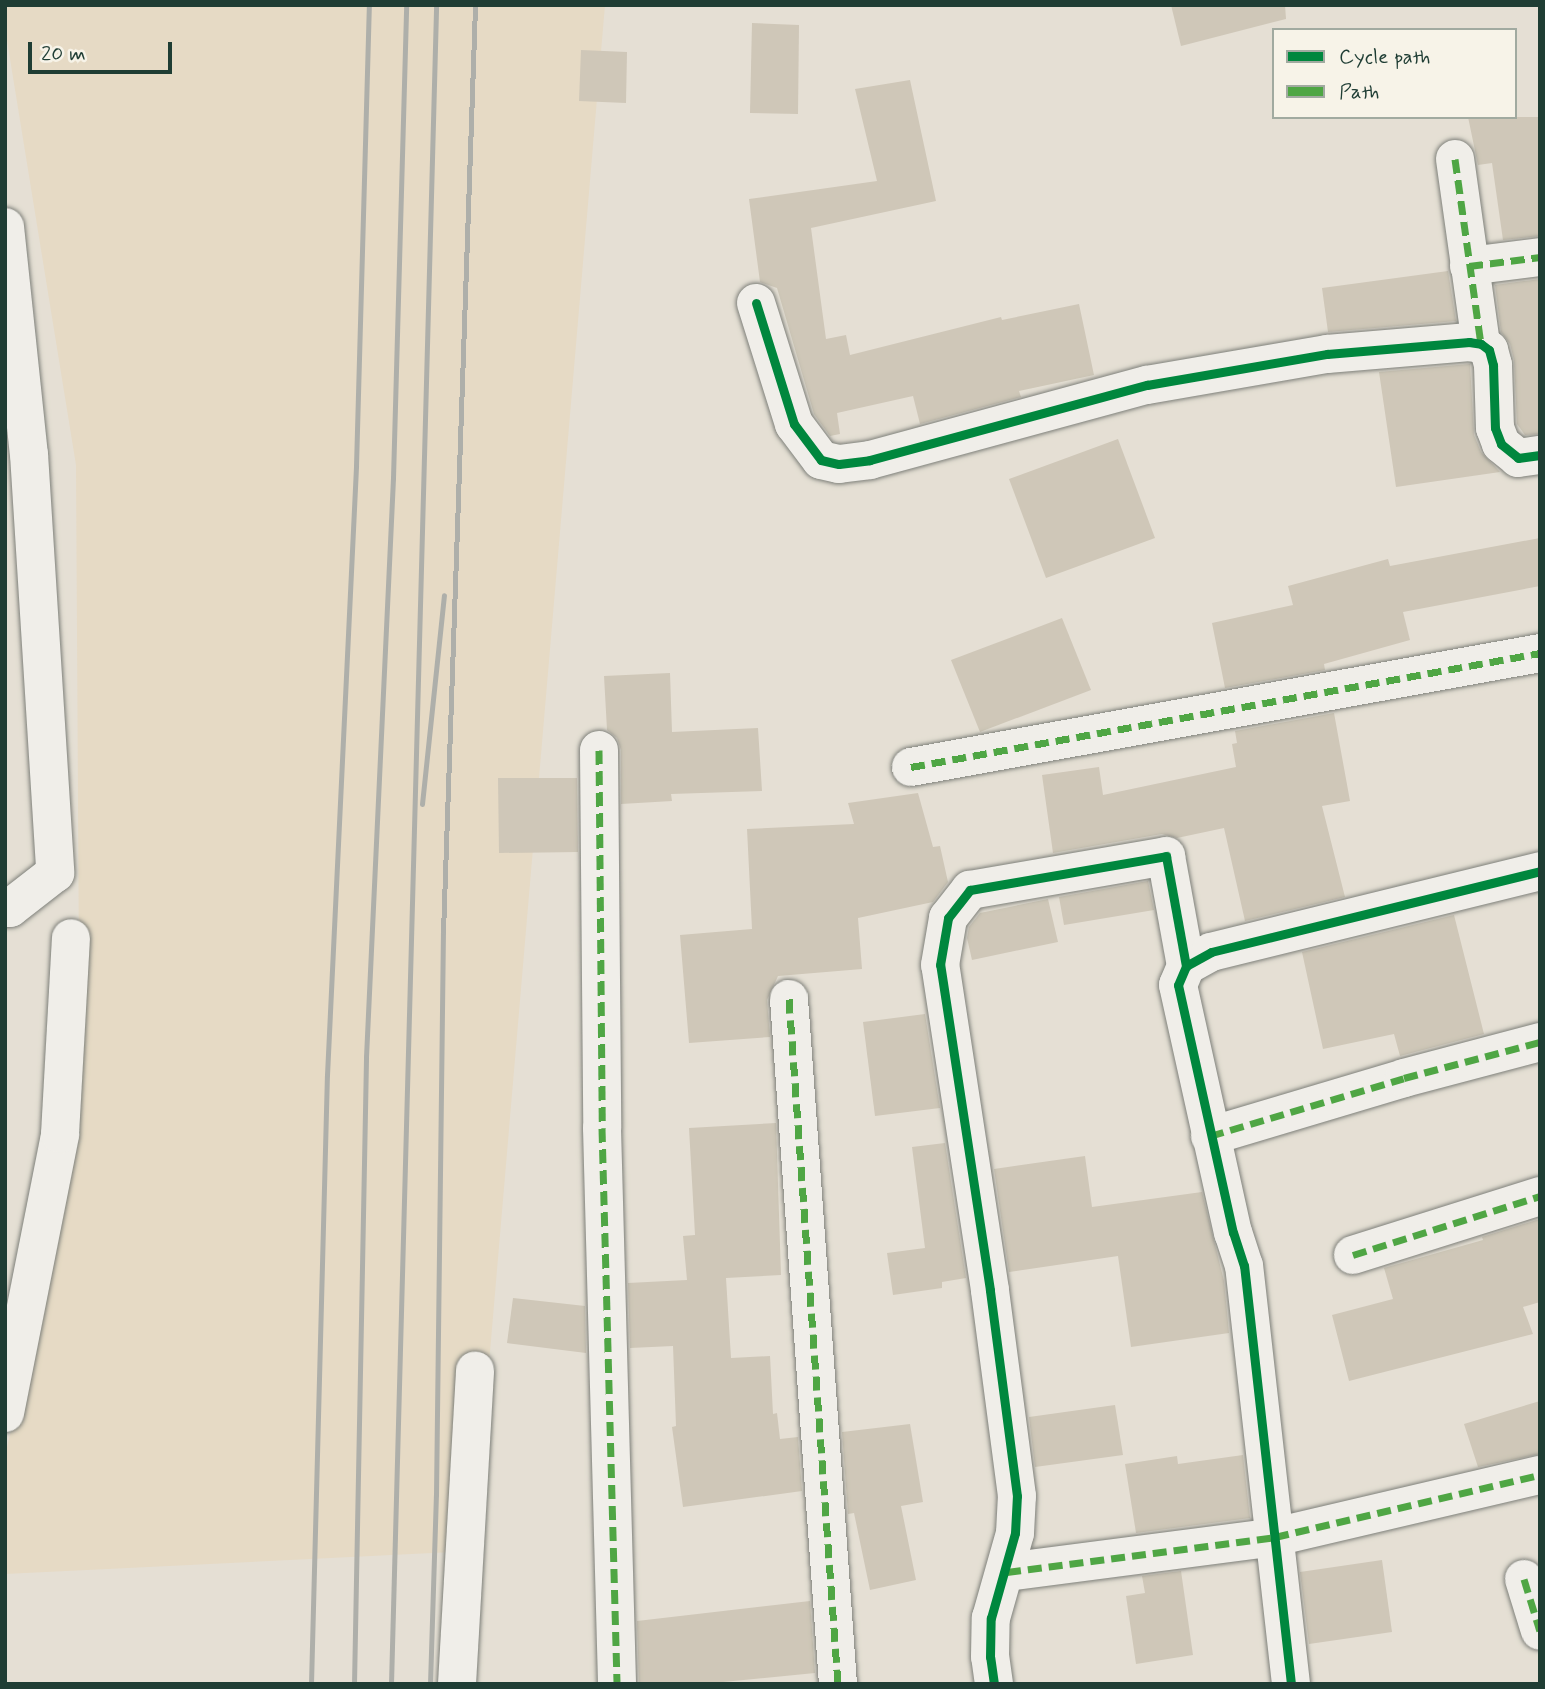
<!DOCTYPE html>
<style>
body{margin:0}
#map{position:relative;width:1545px;height:1689px;overflow:hidden;background:#e5dfd4;font-family:Mynerve,sans-serif}
div>[style]{position:absolute}
.built>*{inset:0;background:#e6dac5}
.building>*{inset:0;background:#cfc7b8}
.roads{filter:drop-shadow(0 0 2px #7e807a) drop-shadow(0 0 2px #7e807a)}
.minor>*{height:38px;margin:-19px;padding:0 19px;transform-origin:19px;border-radius:19px;background:#f0eee9}
.rail>*{height:5px;margin:-2.5px;padding:0 2.5px;transform-origin:2.5px;border-radius:2.5px;background:#aeafaa}
.quiet>*{height:7px;margin-top:-3.5px;transform-origin:0;background:repeating-linear-gradient(90deg,#4fa644 0 14px,transparent 0 21px)}
.cycleway>*{height:9px;margin:-4.5px;padding:0 4.5px;transform-origin:4.5px;border-radius:4.5px;background:#00873e}
span{translate:-50% -50%;white-space:nowrap;text-align:center;line-height:1.15;-webkit-text-stroke:5px #f7f3e8;paint-order:stroke}
.frame{position:absolute;inset:0;border:7px solid #1f3d34;pointer-events:none}
.legend{position:absolute;left:1272px;top:28px;width:245px;height:91px;box-sizing:border-box;background:#f7f3e8;border:2px solid #a1aaa0;margin:0;padding:9px 12px;list-style:none;font-size:21px;color:#1f3d34}
.legend li{display:flex;align-items:center;gap:14px;height:35px}
.legend b{width:35px;border:2px solid #a1aaa0}
.scale{position:absolute;left:28px;top:42px;width:144px;height:32px;box-sizing:border-box;border:4px solid #1f3d34;border-top:0;padding-left:9px;font-size:21px;line-height:24px;white-space:nowrap;color:#1f3d34;-webkit-text-stroke:5px #f7f3e8;paint-order:stroke}
</style>
<div id="map">
<div class="built">
<div style="clip-path:polygon(5px 5px,605px 5px,473px 1551px,5px 1574px,5px 1456px,80px 1135px,76px 465px,5px 28px)"></div>
</div>
<div class="building">
<div style="clip-path:polygon(1171px 5px,1285px 5px,1286px 19px,1181px 46px)"></div>
<div style="clip-path:polygon(752px 23px,799px 25px,798px 114px,750px 113px)"></div>
<div style="clip-path:polygon(581px 50px,627px 52px,626px 103px,579px 101px)"></div>
<div style="clip-path:polygon(910px 80px,936px 201px,811px 228px,826px 339px,846px 335px,850px 355px,1001px 317px,1002px 320px,1079px 304px,1094px 375px,1019px 391px,1021px 397px,920px 424px,913px 396px,837px 413px,840px 434px,830px 436px,814px 414px,777px 288px,760px 282px,749px 199px,877px 181px,855px 89px)"></div>
<div style="clip-path:polygon(1468px 117px,1540px 117px,1540px 236px,1503px 240px,1492px 163px,1478px 165px)"></div>
<div style="clip-path:polygon(1448px 271px,1456px 321px,1328px 332px,1322px 288px)"></div>
<div style="clip-path:polygon(1540px 279px,1540px 434px,1525px 435px,1517px 424px,1514px 360px,1510px 344px,1501px 332px,1495px 285px)"></div>
<div style="clip-path:polygon(1470px 364px,1474px 435px,1481px 452px,1500px 472px,1396px 487px,1379px 372px)"></div>
<div style="clip-path:polygon(1118px 439px,1155px 538px,1046px 578px,1009px 479px)"></div>
<div style="clip-path:polygon(1540px 538px,1540px 586px,1403px 612px,1410px 640px,1324px 664px,1325px 670px,1225px 688px,1212px 623px,1293px 605px,1288px 586px,1388px 559px,1390px 566px)"></div>
<div style="clip-path:polygon(1062px 618px,1091px 690px,980px 732px,951px 660px)"></div>
<div style="clip-path:polygon(670px 673px,672px 732px,758px 728px,762px 791px,671px 794px,672px 801px,621px 804px,621px 750px,617px 738px,607px 730px,604px 676px)"></div>
<div style="clip-path:polygon(1334px 713px,1350px 801px,1322px 806px,1345px 897px,1245px 921px,1224px 828px,1177px 838px,1162px 834px,1053px 853px,1042px 775px,1099px 767px,1103px 795px,1236px 767px,1232px 744px,1237px 743px,1235px 731px)"></div>
<div style="clip-path:polygon(498px 778px,577px 778px,578px 852px,499px 853px)"></div>
<div style="clip-path:polygon(918px 793px,933px 847px,940px 846px,948px 882px,933px 902px,858px 918px,862px 969px,778px 976px,767px 1000px,770px 1037px,689px 1043px,680px 935px,752px 929px,747px 829px,854px 824px,848px 803px)"></div>
<div style="clip-path:polygon(1148px 881px,1154px 910px,1064px 925px,1059px 897px)"></div>
<div style="clip-path:polygon(1048px 899px,1058px 942px,972px 960px,967px 938px,969px 927px,980px 913px)"></div>
<div style="clip-path:polygon(1454px 915px,1484px 1034px,1400px 1056px,1394px 1034px,1323px 1049px,1302px 952px)"></div>
<div style="clip-path:polygon(925px 1014px,940px 1108px,875px 1116px,863px 1022px)"></div>
<div style="clip-path:polygon(776px 1123px,781px 1275px,726px 1278px,731px 1358px,770px 1356px,773px 1414px,777px 1413px,780px 1439px,798px 1437px,802px 1491px,683px 1507px,672px 1427px,676px 1426px,673px 1346px,630px 1348px,628px 1283px,687px 1280px,683px 1236px,695px 1235px,689px 1128px)"></div>
<div style="clip-path:polygon(945px 1143px,966px 1278px,942px 1282px,942px 1288px,893px 1295px,887px 1253px,925px 1248px,912px 1147px)"></div>
<div style="clip-path:polygon(1085px 1156px,1092px 1207px,1202px 1192px,1224px 1281px,1229px 1333px,1131px 1347px,1118px 1256px,1009px 1272px,994px 1169px)"></div>
<div style="clip-path:polygon(1540px 1219px,1540px 1302px,1523px 1307px,1533px 1334px,1349px 1381px,1332px 1315px,1393px 1299px,1384px 1268px,1483px 1240px,1482px 1237px)"></div>
<div style="clip-path:polygon(513px 1298px,585px 1306px,586px 1353px,507px 1343px)"></div>
<div style="clip-path:polygon(1540px 1401px,1540px 1454px,1478px 1467px,1464px 1424px)"></div>
<div style="clip-path:polygon(1115px 1405px,1123px 1455px,1035px 1467px,1029px 1417px)"></div>
<div style="clip-path:polygon(910px 1424px,923px 1502px,901px 1506px,916px 1580px,870px 1590px,854px 1513px,848px 1514px,842px 1432px)"></div>
<div style="clip-path:polygon(1243px 1455px,1250px 1518px,1136px 1533px,1125px 1464px,1177px 1456px,1178px 1464px)"></div>
<div style="clip-path:polygon(1382px 1560px,1392px 1632px,1309px 1644px,1300px 1572px)"></div>
<div style="clip-path:polygon(1181px 1571px,1193px 1655px,1136px 1664px,1126px 1596px,1145px 1593px,1142px 1576px)"></div>
<div style="clip-path:polygon(810px 1601px,815px 1673px,703px 1684px,639px 1684px,637px 1621px)"></div>
</div>
<div class="roads">
<div class="minor">
<div style="left:1455px;top:159px;width:187px;rotate:82deg"></div>
<div style="left:5px;top:227px;width:228px;rotate:84deg"></div>
<div style="left:29px;top:454px;width:420px;rotate:86.4deg"></div>
<div style="left:55px;top:873px;width:57px;rotate:142.1deg"></div>
<div style="left:10px;top:908px;width:5px;rotate:180deg"></div>
<div style="left:1469px;top:266px;width:72px;rotate:-7.2deg"></div>
<div style="left:756px;top:303px;width:127px;rotate:72.6deg"></div>
<div style="left:794px;top:424px;width:45px;rotate:53.1deg"></div>
<div style="left:821px;top:460px;width:18px;rotate:13deg"></div>
<div style="left:839px;top:464px;width:31px;rotate:-7deg"></div>
<div style="left:870px;top:460px;width:287px;rotate:-15.2deg"></div>
<div style="left:1147px;top:385px;width:183px;rotate:-9.8deg"></div>
<div style="left:1327px;top:354px;width:143px;rotate:-4.8deg"></div>
<div style="left:1469px;top:342px;width:12px;rotate:9deg"></div>
<div style="left:1481px;top:344px;width:10px;rotate:37deg"></div>
<div style="left:1489px;top:350px;width:16px;rotate:75deg"></div>
<div style="left:1493px;top:365px;width:63px;rotate:88.2deg"></div>
<div style="left:1495px;top:428px;width:17px;rotate:69deg"></div>
<div style="left:1501px;top:444px;width:22px;rotate:39deg"></div>
<div style="left:1518px;top:458px;width:22px;rotate:-8deg"></div>
<div style="left:599px;top:750px;width:378px;rotate:89.5deg"></div>
<div style="left:602px;top:1128px;width:556px;rotate:88.45deg"></div>
<div style="left:911px;top:767px;width:639px;rotate:-10.27deg"></div>
<div style="left:789px;top:999px;width:687px;rotate:85.91deg"></div>
<div style="left:1210px;top:1136px;width:202px;rotate:-16.6deg"></div>
<div style="left:1404px;top:1078px;width:141px;rotate:-14.8deg"></div>
<div style="left:1353px;top:1255px;width:196px;rotate:-17.5deg"></div>
<div style="left:5px;top:1413px;width:284px;rotate:-78.8deg"></div>
<div style="left:60px;top:1134px;width:196px;rotate:-86.8deg"></div>
<div style="left:1007px;top:1572px;width:270px;rotate:-7.4deg"></div>
<div style="left:1275px;top:1537px;width:272px;rotate:-13.2deg"></div>
<div style="left:1524px;top:1579px;width:54px;rotate:72.9deg"></div>
<div style="left:457px;top:1684px;width:314px;rotate:-86.7deg"></div>
<div style="left:994px;top:1684px;width:27px;rotate:-98deg"></div>
<div style="left:990px;top:1657px;width:39px;rotate:-89deg"></div>
<div style="left:991px;top:1618px;width:88px;rotate:-74.2deg"></div>
<div style="left:1015px;top:1533px;width:37px;rotate:-87deg"></div>
<div style="left:1017px;top:1496px;width:208px;rotate:-97.5deg"></div>
<div style="left:990px;top:1290px;width:329px;rotate:-98.7deg"></div>
<div style="left:940px;top:965px;width:48px;rotate:-80.3deg"></div>
<div style="left:948px;top:918px;width:36px;rotate:-52deg"></div>
<div style="left:970px;top:890px;width:199px;rotate:-9.8deg"></div>
<div style="left:1166px;top:856px;width:112px;rotate:79.7deg"></div>
<div style="left:1291px;top:1684px;width:421px;rotate:-96.4deg"></div>
<div style="left:1244px;top:1266px;width:35px;rotate:-108deg"></div>
<div style="left:1233px;top:1233px;width:254px;rotate:-102.5deg"></div>
<div style="left:1178px;top:985px;width:21px;rotate:-67deg"></div>
<div style="left:1186px;top:966px;width:29px;rotate:-29deg"></div>
<div style="left:1211px;top:952px;width:339px;rotate:-13.8deg"></div>
</div>
</div>
<div class="rail">
<div style="left:422px;top:804px;width:210px;rotate:-84deg"></div>
<div style="left:311px;top:1684px;width:609px;rotate:-88.5deg"></div>
<div style="left:327px;top:1075px;width:610px;rotate:-87.27deg"></div>
<div style="left:356px;top:466px;width:461px;rotate:-88.4deg"></div>
<div style="left:354px;top:1684px;width:627px;rotate:-88.9deg"></div>
<div style="left:366px;top:1057px;width:580px;rotate:-87.33deg"></div>
<div style="left:393px;top:478px;width:473px;rotate:-88.4deg"></div>
<div style="left:391px;top:1684px;width:1680px;rotate:-88.46deg"></div>
<div style="left:430px;top:1684px;width:189px;rotate:-88.2deg"></div>
<div style="left:436px;top:1495px;width:563px;rotate:-89.29deg"></div>
<div style="left:443px;top:932px;width:928px;rotate:-88.02deg"></div>
</div>
<div class="quiet">
<div style="left:1455px;top:159px;width:187px;rotate:82deg"></div>
<div style="left:1469px;top:266px;width:72px;rotate:-7.2deg"></div>
<div style="left:599px;top:750px;width:378px;rotate:89.5deg"></div>
<div style="left:602px;top:1128px;width:556px;rotate:88.45deg"></div>
<div style="left:911px;top:767px;width:639px;rotate:-10.27deg"></div>
<div style="left:789px;top:999px;width:687px;rotate:85.91deg"></div>
<div style="left:1210px;top:1136px;width:202px;rotate:-16.6deg"></div>
<div style="left:1404px;top:1078px;width:141px;rotate:-14.8deg"></div>
<div style="left:1353px;top:1255px;width:196px;rotate:-17.5deg"></div>
<div style="left:1007px;top:1572px;width:270px;rotate:-7.4deg"></div>
<div style="left:1275px;top:1537px;width:272px;rotate:-13.2deg"></div>
<div style="left:1524px;top:1579px;width:54px;rotate:72.9deg"></div>
</div>
<div class="cycleway">
<div style="left:756px;top:303px;width:127px;rotate:72.6deg"></div>
<div style="left:794px;top:424px;width:45px;rotate:53.1deg"></div>
<div style="left:821px;top:460px;width:18px;rotate:13deg"></div>
<div style="left:839px;top:464px;width:31px;rotate:-7deg"></div>
<div style="left:870px;top:460px;width:287px;rotate:-15.2deg"></div>
<div style="left:1147px;top:385px;width:183px;rotate:-9.8deg"></div>
<div style="left:1327px;top:354px;width:143px;rotate:-4.8deg"></div>
<div style="left:1469px;top:342px;width:12px;rotate:9deg"></div>
<div style="left:1481px;top:344px;width:10px;rotate:37deg"></div>
<div style="left:1489px;top:350px;width:16px;rotate:75deg"></div>
<div style="left:1493px;top:365px;width:63px;rotate:88.2deg"></div>
<div style="left:1495px;top:428px;width:17px;rotate:69deg"></div>
<div style="left:1501px;top:444px;width:22px;rotate:39deg"></div>
<div style="left:1518px;top:458px;width:22px;rotate:-8deg"></div>
<div style="left:994px;top:1684px;width:27px;rotate:-98deg"></div>
<div style="left:990px;top:1657px;width:39px;rotate:-89deg"></div>
<div style="left:991px;top:1618px;width:88px;rotate:-74.2deg"></div>
<div style="left:1015px;top:1533px;width:37px;rotate:-87deg"></div>
<div style="left:1017px;top:1496px;width:208px;rotate:-97.5deg"></div>
<div style="left:990px;top:1290px;width:329px;rotate:-98.7deg"></div>
<div style="left:940px;top:965px;width:48px;rotate:-80.3deg"></div>
<div style="left:948px;top:918px;width:36px;rotate:-52deg"></div>
<div style="left:970px;top:890px;width:199px;rotate:-9.8deg"></div>
<div style="left:1166px;top:856px;width:112px;rotate:79.7deg"></div>
<div style="left:1291px;top:1684px;width:421px;rotate:-96.4deg"></div>
<div style="left:1244px;top:1266px;width:35px;rotate:-108deg"></div>
<div style="left:1233px;top:1233px;width:254px;rotate:-102.5deg"></div>
<div style="left:1178px;top:985px;width:21px;rotate:-67deg"></div>
<div style="left:1186px;top:966px;width:29px;rotate:-29deg"></div>
<div style="left:1211px;top:952px;width:339px;rotate:-13.8deg"></div>
</div>
<div class="frame"></div>
<ul class="legend">
<li><b style="height:9px;background:#00873e"></b>Cycle path</li>
<li><b style="height:9px;background:#4fa644"></b>Path</li>
</ul>
<div class="scale">20 m</div>
</div>
